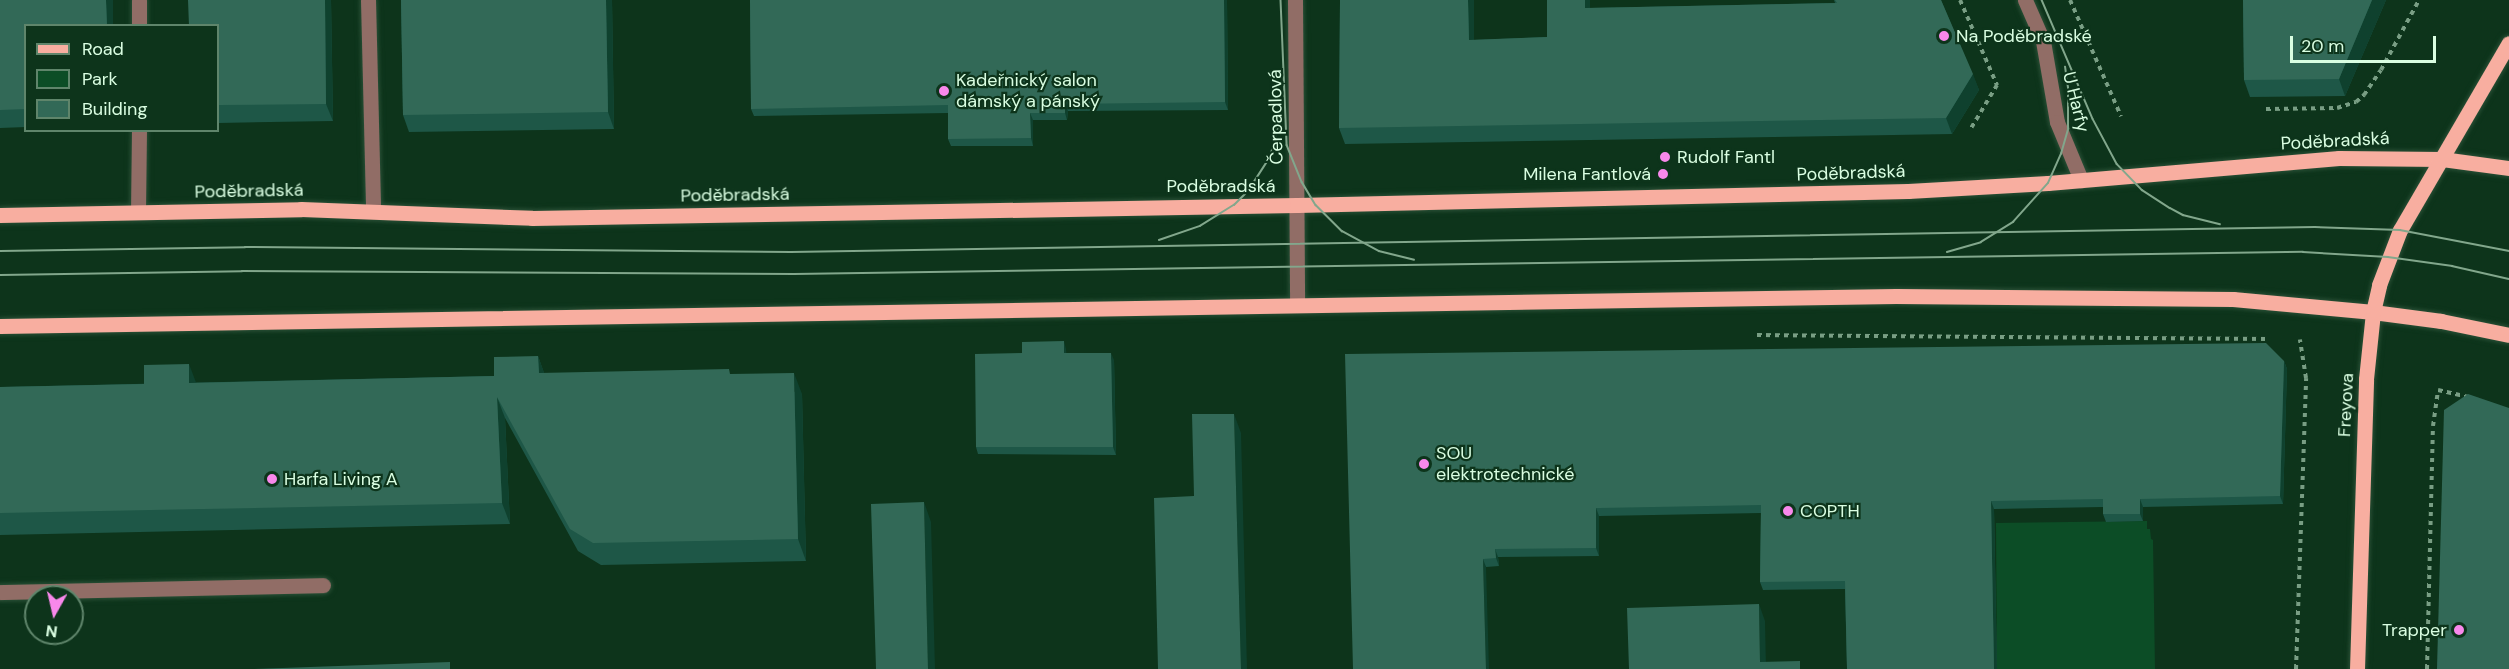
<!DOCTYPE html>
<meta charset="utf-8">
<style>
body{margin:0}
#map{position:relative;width:2509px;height:669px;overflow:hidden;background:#0d341b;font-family:"DM Sans",sans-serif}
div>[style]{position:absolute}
.green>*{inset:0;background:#0c4d26}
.path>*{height:4px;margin-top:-2px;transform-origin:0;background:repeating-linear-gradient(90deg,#799e84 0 4.5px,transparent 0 9px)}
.roads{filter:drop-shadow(0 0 2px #2a5037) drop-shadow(0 0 2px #2a5037)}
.minor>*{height:15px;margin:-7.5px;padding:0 7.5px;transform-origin:7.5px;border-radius:7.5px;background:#916d66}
.major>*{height:15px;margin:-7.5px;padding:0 7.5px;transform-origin:7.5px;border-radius:7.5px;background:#f8aea0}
.tram>*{height:1.5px;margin:-0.75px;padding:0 0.75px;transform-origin:0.75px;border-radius:0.75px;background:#82a78c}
.wall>*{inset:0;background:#1e5747}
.shaded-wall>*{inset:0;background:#0f412e}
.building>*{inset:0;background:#326957}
.dots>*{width:16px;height:16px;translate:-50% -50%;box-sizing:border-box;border:3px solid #0d341b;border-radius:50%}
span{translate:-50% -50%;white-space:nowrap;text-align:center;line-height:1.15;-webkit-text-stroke:4.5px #0d341b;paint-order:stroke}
.poi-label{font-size:18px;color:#dafee2}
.left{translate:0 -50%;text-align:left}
.right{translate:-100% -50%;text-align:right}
.street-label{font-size:18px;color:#dafee2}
.legend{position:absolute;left:24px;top:24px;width:195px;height:108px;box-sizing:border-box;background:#0d341b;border:2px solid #5f856b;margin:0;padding:8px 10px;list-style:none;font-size:18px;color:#dafee2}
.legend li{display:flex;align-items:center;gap:12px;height:30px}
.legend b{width:30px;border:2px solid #5f856b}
.north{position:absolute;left:24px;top:585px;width:60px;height:60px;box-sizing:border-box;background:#0d341b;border:2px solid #5f856b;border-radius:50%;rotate:188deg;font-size:16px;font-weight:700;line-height:24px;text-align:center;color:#dafee2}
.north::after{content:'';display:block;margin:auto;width:21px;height:27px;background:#f888eb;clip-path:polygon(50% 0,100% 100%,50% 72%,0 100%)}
.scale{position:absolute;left:2290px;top:36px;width:146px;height:27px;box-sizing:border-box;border:3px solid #dafee2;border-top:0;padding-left:8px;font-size:18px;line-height:21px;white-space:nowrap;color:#dafee2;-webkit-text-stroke:4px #0d341b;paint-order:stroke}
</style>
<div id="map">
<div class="green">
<div style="clip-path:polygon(2147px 521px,2147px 529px,2150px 529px,2151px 539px,2153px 540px,2155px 669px,1997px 669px,1996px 523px)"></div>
</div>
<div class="path">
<div style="left:1960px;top:0;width:93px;rotate:66.5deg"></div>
<div style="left:1997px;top:85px;width:52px;rotate:121deg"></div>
<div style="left:2070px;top:0;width:127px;rotate:66.3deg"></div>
<div style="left:2266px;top:109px;width:71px;rotate:-0.8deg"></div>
<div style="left:2337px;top:108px;width:20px;rotate:-18deg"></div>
<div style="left:2356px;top:102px;width:11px;rotate:-41deg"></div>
<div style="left:2364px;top:95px;width:30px;rotate:-56deg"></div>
<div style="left:2381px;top:70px;width:80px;rotate:-61.5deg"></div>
<div style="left:1757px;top:335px;width:512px;rotate:0.45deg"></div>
<div style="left:2296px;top:669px;width:291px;rotate:-88deg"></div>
<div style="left:2306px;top:378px;width:39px;rotate:-99deg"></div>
<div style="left:2427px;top:669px;width:243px;rotate:-88.6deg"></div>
<div style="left:2433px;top:426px;width:36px;rotate:-82deg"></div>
<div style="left:2438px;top:390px;width:31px;rotate:13deg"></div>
</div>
<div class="roads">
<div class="minor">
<div style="left:368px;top:0;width:211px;rotate:88.6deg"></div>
<div style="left:1295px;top:0;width:305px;rotate:89.6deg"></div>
<div style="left:2025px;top:0;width:45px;rotate:66.3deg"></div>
<div style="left:2043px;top:41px;width:82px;rotate:80.2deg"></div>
<div style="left:2057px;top:122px;width:63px;rotate:67.5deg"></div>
<div style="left:139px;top:26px;width:26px;rotate:-90deg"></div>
<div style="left:138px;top:212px;width:82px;rotate:-89.3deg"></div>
<div style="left:0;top:592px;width:323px;rotate:-1.2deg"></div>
</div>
<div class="major">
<div style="left:0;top:215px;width:301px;rotate:-1.1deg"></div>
<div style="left:301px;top:209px;width:231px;rotate:2.2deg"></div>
<div style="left:532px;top:218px;width:765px;rotate:-0.97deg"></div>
<div style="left:1297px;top:205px;width:611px;rotate:-1.31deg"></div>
<div style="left:1908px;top:191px;width:140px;rotate:-3.3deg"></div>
<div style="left:2048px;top:183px;width:292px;rotate:-4.9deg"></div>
<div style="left:2339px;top:158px;width:103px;rotate:0.6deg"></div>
<div style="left:2442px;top:159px;width:68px;rotate:7.7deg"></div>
<div style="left:0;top:326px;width:1896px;rotate:-0.91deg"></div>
<div style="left:1896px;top:296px;width:337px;rotate:0.5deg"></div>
<div style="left:2233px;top:299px;width:141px;rotate:5.3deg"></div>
<div style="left:2373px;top:312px;width:69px;rotate:7.5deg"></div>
<div style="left:2441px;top:321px;width:69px;rotate:11.6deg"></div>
<div style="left:2357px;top:669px;width:290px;rotate:-88.2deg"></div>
<div style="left:2366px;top:379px;width:67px;rotate:-84deg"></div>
<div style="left:2373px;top:312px;width:28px;rotate:-77deg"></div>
<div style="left:2379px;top:285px;width:59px;rotate:-69.1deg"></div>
<div style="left:2400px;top:230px;width:216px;rotate:-59.8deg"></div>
</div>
</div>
<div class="tram">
<div style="left:1281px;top:0;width:145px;rotate:87.6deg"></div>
<div style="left:1287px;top:145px;width:40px;rotate:68deg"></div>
<div style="left:1302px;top:182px;width:27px;rotate:59deg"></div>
<div style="left:1316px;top:205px;width:37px;rotate:45deg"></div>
<div style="left:1342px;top:231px;width:42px;rotate:28.4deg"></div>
<div style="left:1379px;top:251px;width:36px;rotate:14deg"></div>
<div style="left:2042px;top:0;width:129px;rotate:66.8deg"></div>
<div style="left:2093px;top:119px;width:51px;rotate:61.9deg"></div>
<div style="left:2117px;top:164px;width:36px;rotate:46deg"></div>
<div style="left:2142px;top:190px;width:33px;rotate:33deg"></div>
<div style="left:2170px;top:208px;width:15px;rotate:28deg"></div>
<div style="left:2183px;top:215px;width:38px;rotate:14deg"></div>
<div style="left:1159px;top:240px;width:43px;rotate:-18.9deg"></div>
<div style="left:1200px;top:226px;width:40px;rotate:-32deg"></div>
<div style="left:1234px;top:205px;width:20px;rotate:-45deg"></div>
<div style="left:1248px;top:191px;width:40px;rotate:-57.1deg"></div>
<div style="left:1270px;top:157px;width:41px;rotate:-74.6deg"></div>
<div style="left:0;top:251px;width:245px;rotate:-0.9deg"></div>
<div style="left:245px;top:247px;width:546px;rotate:0.52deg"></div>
<div style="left:791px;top:252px;width:1524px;rotate:-0.94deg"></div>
<div style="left:2315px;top:227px;width:85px;rotate:2deg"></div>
<div style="left:2400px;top:230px;width:111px;rotate:10.9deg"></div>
<div style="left:1947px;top:252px;width:35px;rotate:-16deg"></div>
<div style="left:1981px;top:242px;width:38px;rotate:-32deg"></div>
<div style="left:2013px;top:222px;width:52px;rotate:-48.1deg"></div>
<div style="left:2048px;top:183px;width:32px;rotate:-66deg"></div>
<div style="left:2061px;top:154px;width:26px;rotate:-74deg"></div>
<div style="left:2068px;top:129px;width:41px;rotate:-90deg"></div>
<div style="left:2068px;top:88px;width:21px;rotate:-98deg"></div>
<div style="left:0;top:275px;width:242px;rotate:-0.9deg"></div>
<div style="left:242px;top:271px;width:552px;rotate:0.31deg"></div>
<div style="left:794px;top:274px;width:1509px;rotate:-0.84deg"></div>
<div style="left:2303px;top:252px;width:85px;rotate:3.4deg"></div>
<div style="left:2388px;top:257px;width:65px;rotate:8deg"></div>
<div style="left:2452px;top:266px;width:58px;rotate:12.8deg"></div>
</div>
<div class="wall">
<div style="clip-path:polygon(0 0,113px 0,113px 26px,26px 26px,26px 127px,0 128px)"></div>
<div style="clip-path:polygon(188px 0,331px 0,333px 121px,218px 123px,218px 26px)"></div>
<div style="clip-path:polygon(401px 0,612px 0,614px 129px,409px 132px,403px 115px)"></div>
<div style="clip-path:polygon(750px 0,1227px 0,1228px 110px,1068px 111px,1067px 120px,1033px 120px,1033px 146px,951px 146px,948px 139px,948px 113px,754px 116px,751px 109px)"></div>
<div style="clip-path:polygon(1340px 0,1474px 0,1474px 40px,1547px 37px,1547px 0,1590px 0,1590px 8px,1835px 3px,1834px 0,1941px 0,1979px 90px,1952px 134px,1345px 144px,1339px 128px)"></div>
<div style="clip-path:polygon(2243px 0,2386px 0,2345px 96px,2250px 97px,2244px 80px)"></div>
<div style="clip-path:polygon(1066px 349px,1066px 353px,1114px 360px,1116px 455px,978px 454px,976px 447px,1022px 353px)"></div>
<div style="clip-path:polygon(1345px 354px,2284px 361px,2287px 369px,2283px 504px,2143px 507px,2143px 521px,2106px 522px,2103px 514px,2103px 507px,1994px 509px,1997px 669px,1847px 669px,1845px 589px,1763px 590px,1760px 582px,1761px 513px,1599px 516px,1599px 556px,1498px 557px,1499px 566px,1486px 567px)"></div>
<div style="clip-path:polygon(538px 356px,544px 373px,731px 374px,802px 394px,806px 561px,601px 565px,578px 551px,505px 418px,510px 524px,0 535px,0 387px,494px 376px)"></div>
</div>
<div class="shaded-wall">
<div style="clip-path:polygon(106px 0,113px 0,113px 26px,107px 26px)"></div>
<div style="clip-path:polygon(325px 0,331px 0,333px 121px,326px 104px)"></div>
<div style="clip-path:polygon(606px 0,612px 0,614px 129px,608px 112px)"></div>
<div style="clip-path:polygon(1224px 0,1227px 0,1228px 110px,1225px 102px)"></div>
<div style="clip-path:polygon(1468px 0,1474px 0,1474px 56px,1469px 40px)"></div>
<div style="clip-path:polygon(1585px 0,1590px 0,1590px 24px,1585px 8px)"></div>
<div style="clip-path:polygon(2372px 0,2386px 0,2345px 96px,2339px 79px)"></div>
<div style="clip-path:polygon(1973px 74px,1979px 90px,1952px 134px,1946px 118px)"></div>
<div style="clip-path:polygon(1065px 104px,1068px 111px,1067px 120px,1065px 113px)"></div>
<div style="clip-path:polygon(1030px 113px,1033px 120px,1033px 146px,1031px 138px)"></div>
<div style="clip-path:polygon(1064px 341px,1066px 349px,1067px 360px,1064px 353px)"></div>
<div style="clip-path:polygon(1111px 353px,1114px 360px,1116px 455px,1113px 447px)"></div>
<div style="clip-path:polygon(538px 356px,546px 378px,539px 373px)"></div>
<div style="clip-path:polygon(2284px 361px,2287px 369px,2283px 504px,2280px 496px)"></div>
<div style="clip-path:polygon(189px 364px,197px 385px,189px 383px)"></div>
<div style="clip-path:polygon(794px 373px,802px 394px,806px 561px,798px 539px)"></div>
<div style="clip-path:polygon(497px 397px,505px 418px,510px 524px,502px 503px)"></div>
<div style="clip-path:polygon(1234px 414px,1241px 433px,1247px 669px,1241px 669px)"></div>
<div style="clip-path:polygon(2140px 499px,2143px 507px,2143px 521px,2140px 514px)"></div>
<div style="clip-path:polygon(1991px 501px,1994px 509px,1997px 669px,1994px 669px)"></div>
<div style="clip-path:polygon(924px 502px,931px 522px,935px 669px,928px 669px)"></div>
<div style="clip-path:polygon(1596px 508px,1599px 516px,1599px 556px,1596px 548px)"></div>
<div style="clip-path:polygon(1495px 549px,1498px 557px,1499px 566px,1496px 558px)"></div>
<div style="clip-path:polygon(1483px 559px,1486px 567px,1489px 669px,1486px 669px)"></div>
<div style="clip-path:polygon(1759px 604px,1765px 621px,1766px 669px,1760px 662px)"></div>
</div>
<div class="building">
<div style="clip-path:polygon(0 0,106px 0,107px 26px,26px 26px,26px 109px,0 110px)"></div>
<div style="clip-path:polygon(188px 0,325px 0,326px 104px,218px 105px,218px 26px,189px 26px)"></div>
<div style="clip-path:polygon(401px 0,606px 0,608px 112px,403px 115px)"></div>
<div style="clip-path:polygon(750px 0,1224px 0,1225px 102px,1065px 104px,1065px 113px,1030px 113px,1031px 138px,948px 139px,948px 105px,751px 109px)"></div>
<div style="clip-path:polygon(1340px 0,1468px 0,1469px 40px,1547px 37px,1547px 0,1585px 0,1585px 8px,1837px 3px,1835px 0,1941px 0,1973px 74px,1946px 118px,1339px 128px)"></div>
<div style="clip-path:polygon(2243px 0,2372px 0,2339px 79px,2244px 80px)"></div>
<div style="clip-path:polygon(1064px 341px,1064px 353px,1111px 353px,1113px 447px,976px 447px,975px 354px,1022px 353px,1022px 342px)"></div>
<div style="clip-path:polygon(2266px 343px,2284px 361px,2280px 496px,2140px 499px,2140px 514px,2103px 514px,2103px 499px,1991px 501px,1994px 669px,1847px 669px,1845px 581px,1760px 582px,1761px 505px,1596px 508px,1596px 548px,1495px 549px,1496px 558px,1483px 559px,1486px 669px,1353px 669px,1345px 354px)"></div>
<div style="clip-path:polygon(538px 356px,539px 373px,729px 369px,730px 374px,794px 373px,798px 539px,593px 543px,570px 529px,497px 397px,502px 503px,0 513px,0 387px,144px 384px,144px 365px,189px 364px,189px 383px,494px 376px,494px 357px)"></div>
<div style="clip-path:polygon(2468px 394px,2509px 408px,2509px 669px,2437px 669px,2444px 410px)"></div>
<div style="clip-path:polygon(1192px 414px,1234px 414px,1241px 669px,1158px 669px,1154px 498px,1194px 496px)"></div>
<div style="clip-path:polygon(924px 502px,928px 669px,876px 669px,871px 504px)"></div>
<div style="clip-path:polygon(1759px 604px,1760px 662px,1800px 661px,1800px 669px,1629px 669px,1627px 608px)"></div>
<div style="clip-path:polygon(450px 662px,450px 669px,253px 669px)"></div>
</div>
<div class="dots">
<div style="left:1944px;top:36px;background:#f888eb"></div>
<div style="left:944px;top:91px;background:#f888eb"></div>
<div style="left:1665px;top:157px;background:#f888eb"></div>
<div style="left:1663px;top:174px;background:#f888eb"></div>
<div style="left:1424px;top:464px;background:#f888eb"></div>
<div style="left:272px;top:479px;background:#f888eb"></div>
<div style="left:1788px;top:511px;background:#f888eb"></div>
<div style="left:2459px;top:630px;background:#f888eb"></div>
</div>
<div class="poi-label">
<span class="left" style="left:1956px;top:36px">Na Poděbradské</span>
<span class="left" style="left:956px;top:91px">Kadeřnický salon<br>dámský a pánský</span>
<span class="left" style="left:1677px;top:157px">Rudolf Fantl</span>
<span class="right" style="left:1651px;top:174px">Milena Fantlová</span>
<span class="left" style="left:1436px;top:464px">SOU<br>elektrotechnické</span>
<span class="left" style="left:284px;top:479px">Harfa Living A</span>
<span class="left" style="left:1800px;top:511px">COPTH</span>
<span class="right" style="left:2447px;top:630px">Trapper</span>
</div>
<div class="street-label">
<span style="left:2076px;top:102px;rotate:76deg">U Harfy</span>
<span style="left:1276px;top:117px;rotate:-91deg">Čerpadlová</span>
<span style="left:2335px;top:141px;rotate:-3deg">Poděbradská</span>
<span style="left:1851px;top:173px;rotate:-2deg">Poděbradská</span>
<span style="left:1221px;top:186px">Poděbradská</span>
<span style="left:249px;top:191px;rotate:-1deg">Poděbradská</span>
<span style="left:735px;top:195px;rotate:-1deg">Poděbradská</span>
<span style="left:2346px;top:405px;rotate:-87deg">Freyova</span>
</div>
<ul class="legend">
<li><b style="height:8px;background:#f8aea0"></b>Road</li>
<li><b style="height:16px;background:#0c4d26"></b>Park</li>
<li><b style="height:16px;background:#326957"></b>Building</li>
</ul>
<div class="north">N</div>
<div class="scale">20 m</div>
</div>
